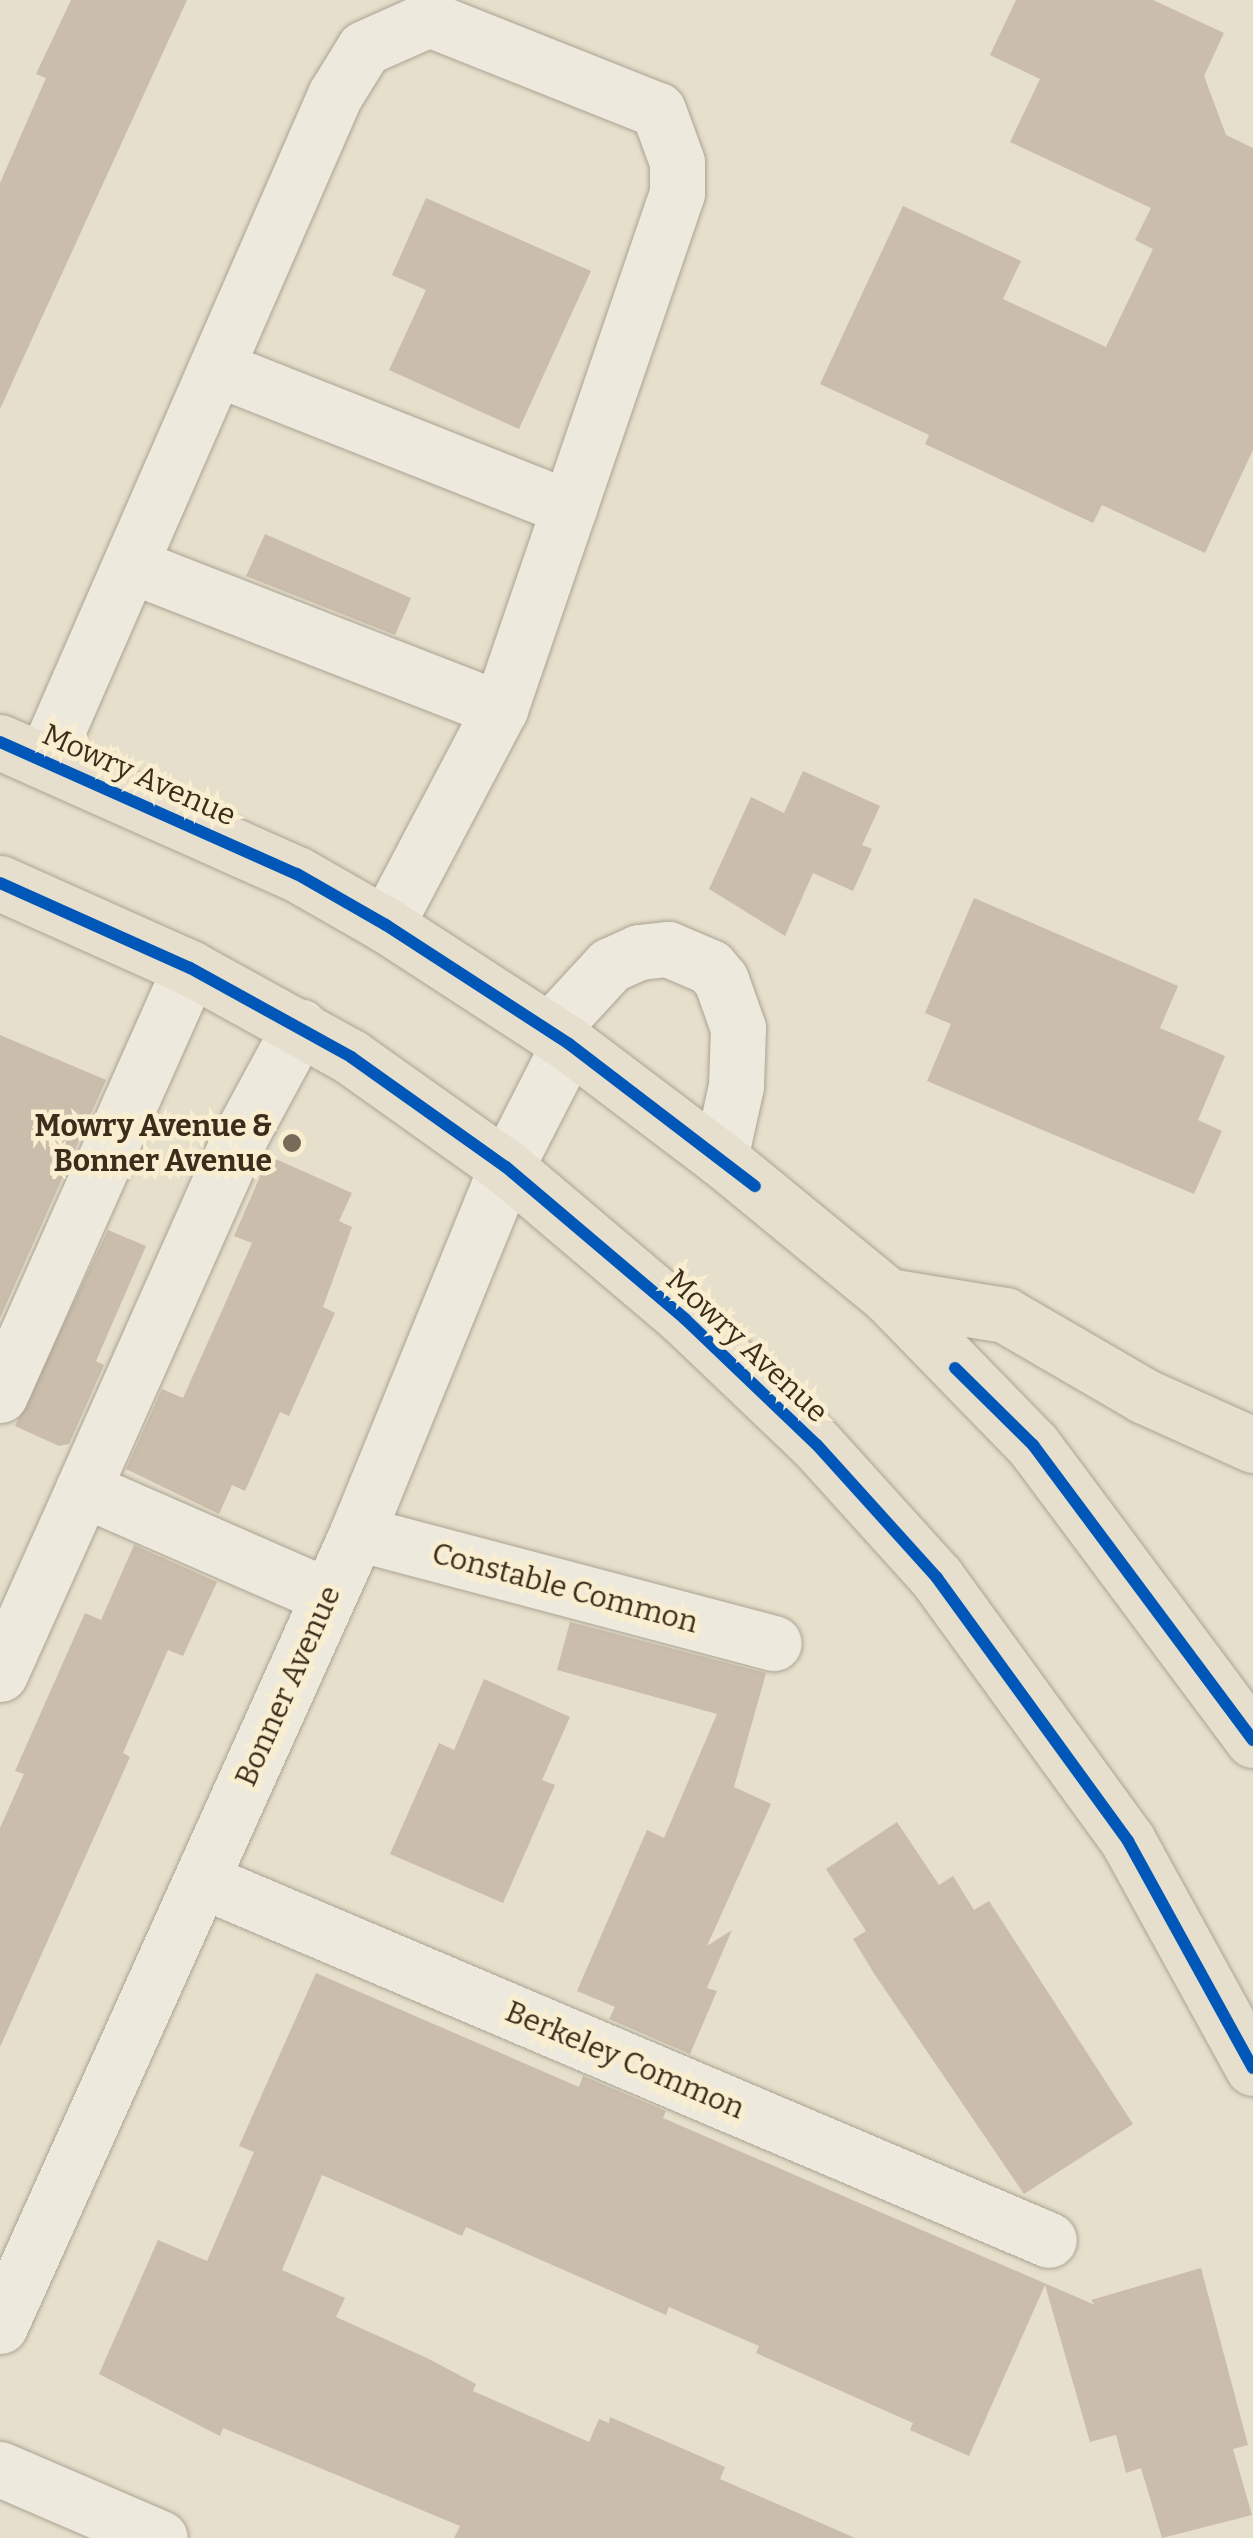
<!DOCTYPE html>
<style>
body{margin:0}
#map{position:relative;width:1253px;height:2538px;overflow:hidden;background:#e6dfcb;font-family:Bitter,serif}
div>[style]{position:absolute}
.building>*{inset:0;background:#cabdab}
.roads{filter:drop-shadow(0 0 2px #aba394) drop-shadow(0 0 2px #aba394)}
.minor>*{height:55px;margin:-27.5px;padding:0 27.5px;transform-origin:27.5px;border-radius:27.5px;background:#eee9dd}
.major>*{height:55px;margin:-27.5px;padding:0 27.5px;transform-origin:27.5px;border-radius:27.5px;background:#e6dfce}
.cycleway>*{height:12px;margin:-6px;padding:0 6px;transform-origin:6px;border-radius:6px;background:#0057b8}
.dots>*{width:28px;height:28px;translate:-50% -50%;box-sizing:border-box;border:5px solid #f9eecf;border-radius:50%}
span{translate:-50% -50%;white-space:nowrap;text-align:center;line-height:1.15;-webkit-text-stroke:9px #f9eecf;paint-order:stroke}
.street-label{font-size:30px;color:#3b2c1b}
.poi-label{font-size:30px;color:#3b2c1b;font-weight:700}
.right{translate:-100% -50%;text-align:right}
</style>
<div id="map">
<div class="building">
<div style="clip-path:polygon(71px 0,187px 0,0 409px,0 183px,46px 78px,36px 74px)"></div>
<div style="clip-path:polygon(1016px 0,1153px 0,1224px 33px,1204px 76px,1226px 135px,1253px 148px,1253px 450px,1205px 553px,1102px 505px,1093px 523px,925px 444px,929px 435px,820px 384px,903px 206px,1021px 261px,1003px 299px,1106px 347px,1153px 249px,1135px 240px,1151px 208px,1010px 142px,1040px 79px,990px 55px)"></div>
<div style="clip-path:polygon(426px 198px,591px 271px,519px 429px,389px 370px,426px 290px,392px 275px)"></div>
<div style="clip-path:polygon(265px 534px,411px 598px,395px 635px,246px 576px)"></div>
<div style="clip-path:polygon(803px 771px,880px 806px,862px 845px,872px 849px,853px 891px,813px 873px,785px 936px,709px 889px,751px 797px,784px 813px)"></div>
<div style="clip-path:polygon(974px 898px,1178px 986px,1160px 1028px,1225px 1056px,1198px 1120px,1222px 1131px,1194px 1194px,927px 1081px,951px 1024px,925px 1013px)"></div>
<div style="clip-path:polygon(0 1035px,106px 1080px,0 1318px)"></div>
<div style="clip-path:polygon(269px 1156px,352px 1193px,339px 1221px,352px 1227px,323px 1307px,335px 1313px,289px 1416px,280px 1412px,245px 1491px,232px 1485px,219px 1514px,126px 1469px,162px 1389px,183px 1398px,252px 1243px,234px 1236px)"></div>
<div style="clip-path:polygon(108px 1230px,146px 1246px,96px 1361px,104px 1365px,69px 1444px,59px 1446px,15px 1426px)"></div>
<div style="clip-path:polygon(134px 1545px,217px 1582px,183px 1656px,168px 1650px,123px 1753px,130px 1757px,0 2047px,0 1828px,24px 1774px,15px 1771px,85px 1613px,101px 1620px)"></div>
<div style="clip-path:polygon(570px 1622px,766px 1673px,734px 1787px,771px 1804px,707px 1946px,732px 1930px,707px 1988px,717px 1991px,690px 2054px,609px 2019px,615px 2007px,577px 1991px,647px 1830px,664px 1838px,717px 1714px,557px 1670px)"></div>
<div style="clip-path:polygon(484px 1679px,570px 1717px,542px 1780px,555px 1785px,503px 1903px,390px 1854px,439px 1743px,454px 1750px)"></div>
<div style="clip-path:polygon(897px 1822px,939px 1885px,953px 1876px,974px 1910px,989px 1901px,1133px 2124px,1024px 2194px,875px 1975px,853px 1939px,866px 1931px,826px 1869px)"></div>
<div style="clip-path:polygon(316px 1973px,579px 2087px,583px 2076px,666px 2111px,663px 2118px,1095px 2305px,1091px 2300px,1201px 2268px,1248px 2445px,1233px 2449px,1252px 2515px,1162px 2538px,1141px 2468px,1126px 2473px,1116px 2435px,1090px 2442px,1045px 2285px,969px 2456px,910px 2430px,913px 2423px,756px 2353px,759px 2346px,669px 2307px,666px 2315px,466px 2227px,462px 2236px,322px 2175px,282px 2270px,345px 2298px,336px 2317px,427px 2358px,476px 2384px,473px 2391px,589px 2442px,599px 2419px,609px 2423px,610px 2417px,725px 2467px,720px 2479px,855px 2538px,454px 2538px,460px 2526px,223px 2428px,220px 2436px,99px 2374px,158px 2240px,207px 2261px,254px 2152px,239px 2146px)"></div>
</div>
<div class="roads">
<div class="minor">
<div style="left:216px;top:368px;width:380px;rotate:21.6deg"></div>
<div style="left:130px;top:565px;width:397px;rotate:21.3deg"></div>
<div style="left:44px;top:761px;width:727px;rotate:-66.4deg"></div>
<div style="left:335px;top:95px;width:55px;rotate:-58.3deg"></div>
<div style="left:364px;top:48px;width:71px;rotate:-24deg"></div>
<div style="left:429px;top:19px;width:246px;rotate:21.7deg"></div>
<div style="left:658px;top:110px;width:55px;rotate:69.9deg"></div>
<div style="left:677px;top:162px;width:31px;rotate:90deg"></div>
<div style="left:677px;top:193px;width:546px;rotate:108.93deg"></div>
<div style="left:500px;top:709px;width:244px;rotate:117.8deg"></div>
<div style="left:549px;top:1031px;width:90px;rotate:-47.3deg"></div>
<div style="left:610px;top:965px;width:32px;rotate:-24deg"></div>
<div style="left:639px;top:952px;width:29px;rotate:-6deg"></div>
<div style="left:668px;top:949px;width:46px;rotate:23.2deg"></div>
<div style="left:710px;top:967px;width:17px;rotate:50deg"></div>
<div style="left:721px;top:980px;width:51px;rotate:70.5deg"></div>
<div style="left:738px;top:1028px;width:58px;rotate:92deg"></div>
<div style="left:736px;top:1086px;width:74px;rotate:102.5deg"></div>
<div style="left:0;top:1395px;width:467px;rotate:-66deg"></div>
<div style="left:83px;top:1489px;width:383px;rotate:-66deg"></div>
<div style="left:239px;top:1139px;width:128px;rotate:-61.6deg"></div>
<div style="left:357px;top:1533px;width:431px;rotate:14.8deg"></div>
<div style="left:0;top:1674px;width:203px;rotate:-65.8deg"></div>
<div style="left:83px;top:1489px;width:267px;rotate:23.6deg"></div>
<div style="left:201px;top:1880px;width:921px;rotate:23deg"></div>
<div style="left:0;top:2326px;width:870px;rotate:-65.76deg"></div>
<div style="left:357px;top:1533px;width:395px;rotate:-67.8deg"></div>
<div style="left:506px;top:1167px;width:138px;rotate:-62.9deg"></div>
<div style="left:0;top:2469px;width:174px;rotate:23.3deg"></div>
</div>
<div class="major">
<div style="left:0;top:742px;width:325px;rotate:24deg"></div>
<div style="left:297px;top:874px;width:103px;rotate:29.8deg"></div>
<div style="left:386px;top:925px;width:218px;rotate:33deg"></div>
<div style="left:569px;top:1044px;width:189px;rotate:37.1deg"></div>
<div style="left:720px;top:1158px;width:217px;rotate:39.4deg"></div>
<div style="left:888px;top:1296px;width:208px;rotate:45.8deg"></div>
<div style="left:1033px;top:1445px;width:368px;rotate:53.3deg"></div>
<div style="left:0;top:883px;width:208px;rotate:24.1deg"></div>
<div style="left:190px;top:968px;width:184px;rotate:28.9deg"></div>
<div style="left:351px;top:1057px;width:190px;rotate:35.4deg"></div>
<div style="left:506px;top:1167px;width:235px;rotate:40.3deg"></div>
<div style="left:685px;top:1319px;width:182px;rotate:43.7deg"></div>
<div style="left:817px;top:1445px;width:179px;rotate:47.9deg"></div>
<div style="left:937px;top:1578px;width:325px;rotate:54deg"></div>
<div style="left:1128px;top:1841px;width:259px;rotate:61.2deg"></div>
<div style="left:888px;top:1296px;width:119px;rotate:9.2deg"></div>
<div style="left:1005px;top:1315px;width:161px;rotate:30.2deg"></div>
<div style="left:1144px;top:1396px;width:120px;rotate:24.2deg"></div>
</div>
</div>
<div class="cycleway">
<div style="left:0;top:742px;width:325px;rotate:24deg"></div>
<div style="left:297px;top:874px;width:103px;rotate:29.8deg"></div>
<div style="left:386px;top:925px;width:218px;rotate:33deg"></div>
<div style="left:569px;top:1044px;width:234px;rotate:37.4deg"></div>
<div style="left:0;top:883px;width:208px;rotate:24.1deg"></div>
<div style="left:190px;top:968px;width:184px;rotate:28.9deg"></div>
<div style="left:351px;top:1057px;width:190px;rotate:35.4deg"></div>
<div style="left:506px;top:1167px;width:235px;rotate:40.3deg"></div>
<div style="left:685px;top:1319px;width:182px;rotate:43.7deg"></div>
<div style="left:817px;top:1445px;width:179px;rotate:47.9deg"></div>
<div style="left:937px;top:1578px;width:325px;rotate:54deg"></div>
<div style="left:1128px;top:1841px;width:259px;rotate:61.2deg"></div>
<div style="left:955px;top:1368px;width:110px;rotate:44.6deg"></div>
<div style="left:1033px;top:1445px;width:368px;rotate:53.3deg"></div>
</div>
<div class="dots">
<div style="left:292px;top:1143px;background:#776b59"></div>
</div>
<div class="street-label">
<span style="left:139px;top:775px;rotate:24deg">Mowry Avenue</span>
<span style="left:747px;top:1346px;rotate:43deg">Mowry Avenue</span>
<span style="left:565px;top:1588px;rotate:15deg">Constable Common</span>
<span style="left:288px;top:1686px;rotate:-66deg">Bonner Avenue</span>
<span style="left:625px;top:2060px;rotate:23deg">Berkeley Common</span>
</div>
<div class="poi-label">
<span class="right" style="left:272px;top:1143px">Mowry Avenue &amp;<br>Bonner Avenue</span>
</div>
</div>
